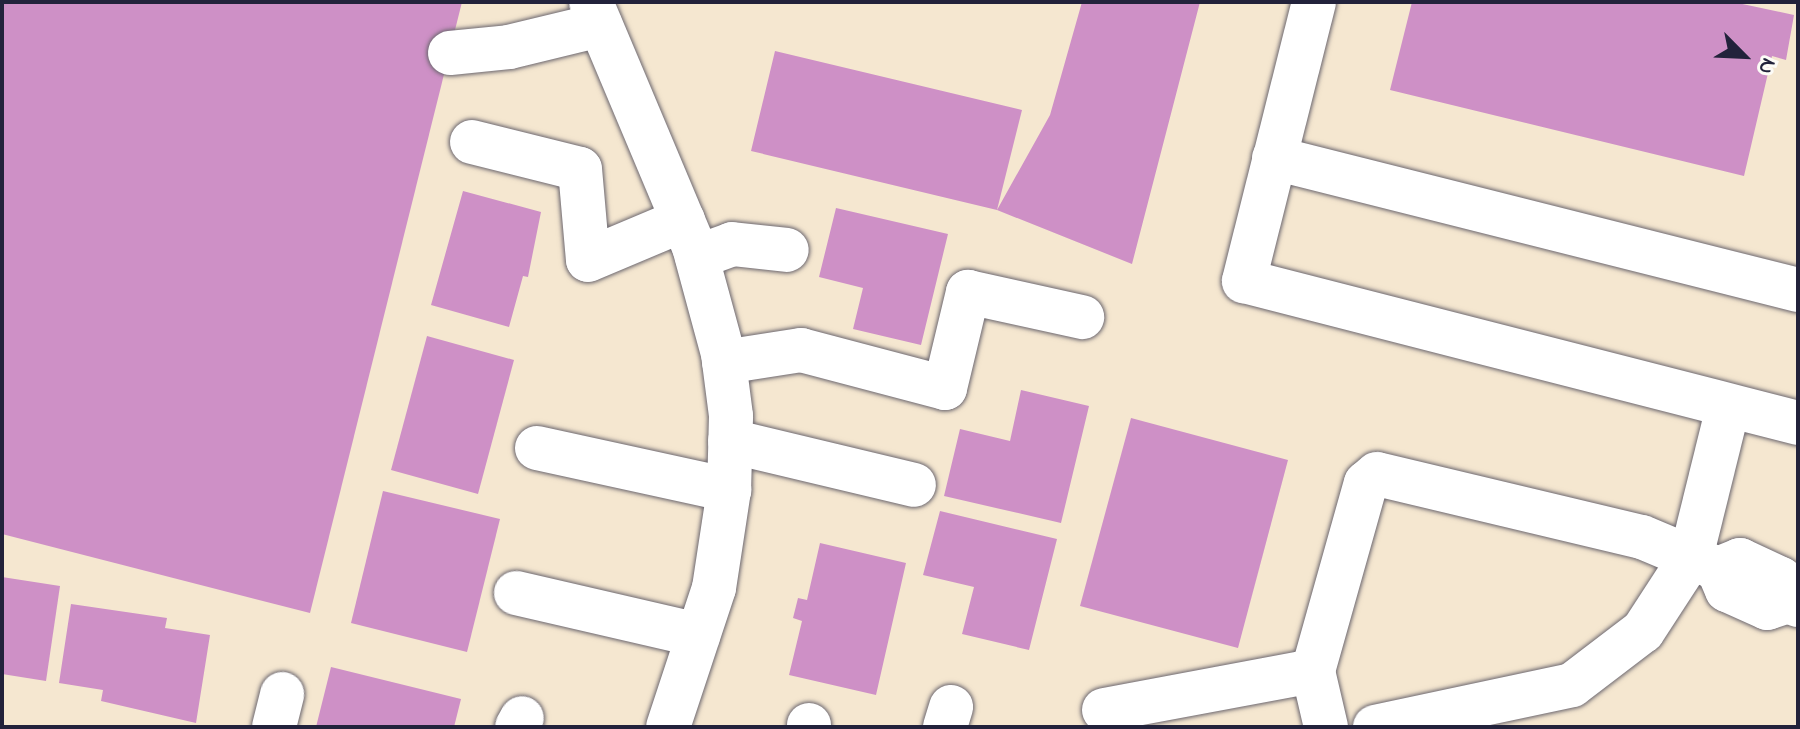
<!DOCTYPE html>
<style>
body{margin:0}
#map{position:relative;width:1800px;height:729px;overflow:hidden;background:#f5e7d0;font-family:"Indie Flower",sans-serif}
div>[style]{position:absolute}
.building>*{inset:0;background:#ce90c6}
.roads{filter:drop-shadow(0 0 2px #6c676f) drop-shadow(0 0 2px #6c676f)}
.minor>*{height:44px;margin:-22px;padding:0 22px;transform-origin:22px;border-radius:22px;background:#fff}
span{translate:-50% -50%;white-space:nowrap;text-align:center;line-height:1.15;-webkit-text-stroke:6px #fdfcf7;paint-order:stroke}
.frame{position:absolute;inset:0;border:4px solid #22223b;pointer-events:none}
.north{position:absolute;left:1704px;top:16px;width:80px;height:80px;-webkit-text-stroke:6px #fdfcf7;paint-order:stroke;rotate:114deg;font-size:22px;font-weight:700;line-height:32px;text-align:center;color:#22223b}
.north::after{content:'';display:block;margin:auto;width:28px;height:36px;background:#22223b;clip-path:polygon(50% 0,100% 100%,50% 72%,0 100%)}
</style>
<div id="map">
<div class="building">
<div style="clip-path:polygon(2px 2px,462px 2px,310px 613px,2px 534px)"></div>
<div style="clip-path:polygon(1082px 2px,1200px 2px,1132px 264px,997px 210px,751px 151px,775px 51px,1022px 110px,997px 210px,1050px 115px)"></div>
<div style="clip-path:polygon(1412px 2px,1733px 2px,1794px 15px,1786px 60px,1772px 56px,1744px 176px,1390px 90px)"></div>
<div style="clip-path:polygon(463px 191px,541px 212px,528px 277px,523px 276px,509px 327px,431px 305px)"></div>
<div style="clip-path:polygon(836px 208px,948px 234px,921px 345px,853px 329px,863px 288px,819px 277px)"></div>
<div style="clip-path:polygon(427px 336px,514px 360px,478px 494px,391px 470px)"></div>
<div style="clip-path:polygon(1021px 390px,1089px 406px,1061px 523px,944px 496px,960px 429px,1010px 441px)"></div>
<div style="clip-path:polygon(1131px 418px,1288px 460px,1238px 648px,1080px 606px)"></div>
<div style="clip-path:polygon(383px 491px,500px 519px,467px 652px,351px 623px)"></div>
<div style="clip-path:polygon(940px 511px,1057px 539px,1029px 650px,962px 634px,974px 587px,923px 575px)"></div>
<div style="clip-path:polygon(820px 543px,906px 563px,876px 695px,789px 675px,802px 621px,793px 618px,798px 598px,807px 600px)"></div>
<div style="clip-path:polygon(2px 577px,60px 586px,46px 681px,2px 674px)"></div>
<div style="clip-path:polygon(71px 604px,167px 618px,165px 628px,210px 635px,196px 723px,101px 701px,103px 690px,59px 683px)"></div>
<div style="clip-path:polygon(331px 667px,461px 699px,454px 727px,316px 727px)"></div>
</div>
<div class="roads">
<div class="minor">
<div style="left:591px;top:2px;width:266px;rotate:67.2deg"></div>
<div style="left:694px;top:247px;width:111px;rotate:74.8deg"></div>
<div style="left:723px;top:354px;width:63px;rotate:82.6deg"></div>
<div style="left:731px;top:416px;width:74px;rotate:91.5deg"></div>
<div style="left:729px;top:490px;width:99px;rotate:98.7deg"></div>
<div style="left:714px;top:588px;width:146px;rotate:108.3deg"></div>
<div style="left:1314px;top:2px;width:288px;rotate:104.1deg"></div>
<div style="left:1244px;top:281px;width:572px;rotate:14.38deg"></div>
<div style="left:450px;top:53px;width:59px;rotate:-5.8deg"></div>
<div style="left:509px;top:47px;width:94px;rotate:-13.6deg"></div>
<div style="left:472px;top:142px;width:111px;rotate:14deg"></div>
<div style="left:580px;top:169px;width:91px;rotate:85deg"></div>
<div style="left:588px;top:260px;width:103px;rotate:-22.8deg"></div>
<div style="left:1274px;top:158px;width:540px;rotate:14.14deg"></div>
<div style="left:697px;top:257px;width:37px;rotate:-20deg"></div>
<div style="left:732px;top:244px;width:55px;rotate:6.2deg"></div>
<div style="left:724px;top:362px;width:78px;rotate:-8.9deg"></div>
<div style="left:801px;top:350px;width:149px;rotate:14.8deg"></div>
<div style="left:945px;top:388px;width:99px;rotate:-76.5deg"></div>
<div style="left:968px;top:292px;width:117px;rotate:12.4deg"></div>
<div style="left:730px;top:441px;width:189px;rotate:13.4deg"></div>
<div style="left:537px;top:448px;width:197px;rotate:12.3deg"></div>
<div style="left:1718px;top:569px;width:24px;rotate:-22deg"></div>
<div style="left:1740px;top:560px;width:45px;rotate:24.9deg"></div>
<div style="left:1781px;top:579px;width:23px;rotate:72deg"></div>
<div style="left:516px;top:593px;width:187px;rotate:13deg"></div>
<div style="left:1104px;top:710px;width:213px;rotate:-10.6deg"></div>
<div style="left:274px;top:727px;width:34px;rotate:-76deg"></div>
<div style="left:517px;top:727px;width:10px;rotate:-61deg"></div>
<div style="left:809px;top:727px;width:2px;rotate:-90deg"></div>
<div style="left:945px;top:727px;width:21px;rotate:-73deg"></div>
<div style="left:1326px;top:727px;width:57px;rotate:-103.1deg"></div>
<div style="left:1313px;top:671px;width:195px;rotate:-74.3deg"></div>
<div style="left:1366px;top:483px;width:14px;rotate:-39deg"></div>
<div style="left:1377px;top:474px;width:272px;rotate:13.4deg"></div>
<div style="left:1642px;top:537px;width:82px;rotate:22.8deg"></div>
<div style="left:1718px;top:569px;width:23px;rotate:67deg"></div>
<div style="left:1727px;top:590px;width:44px;rotate:24.2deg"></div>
<div style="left:1767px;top:608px;width:22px;rotate:-18deg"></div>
<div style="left:1788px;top:601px;width:11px;rotate:22deg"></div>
<div style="left:1375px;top:727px;width:201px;rotate:-12deg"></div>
<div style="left:1572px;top:685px;width:89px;rotate:-37.3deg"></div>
<div style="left:1643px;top:631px;width:88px;rotate:-57deg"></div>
<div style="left:1691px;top:557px;width:154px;rotate:-76.1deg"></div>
</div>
</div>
<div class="frame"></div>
<div class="north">N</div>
</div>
